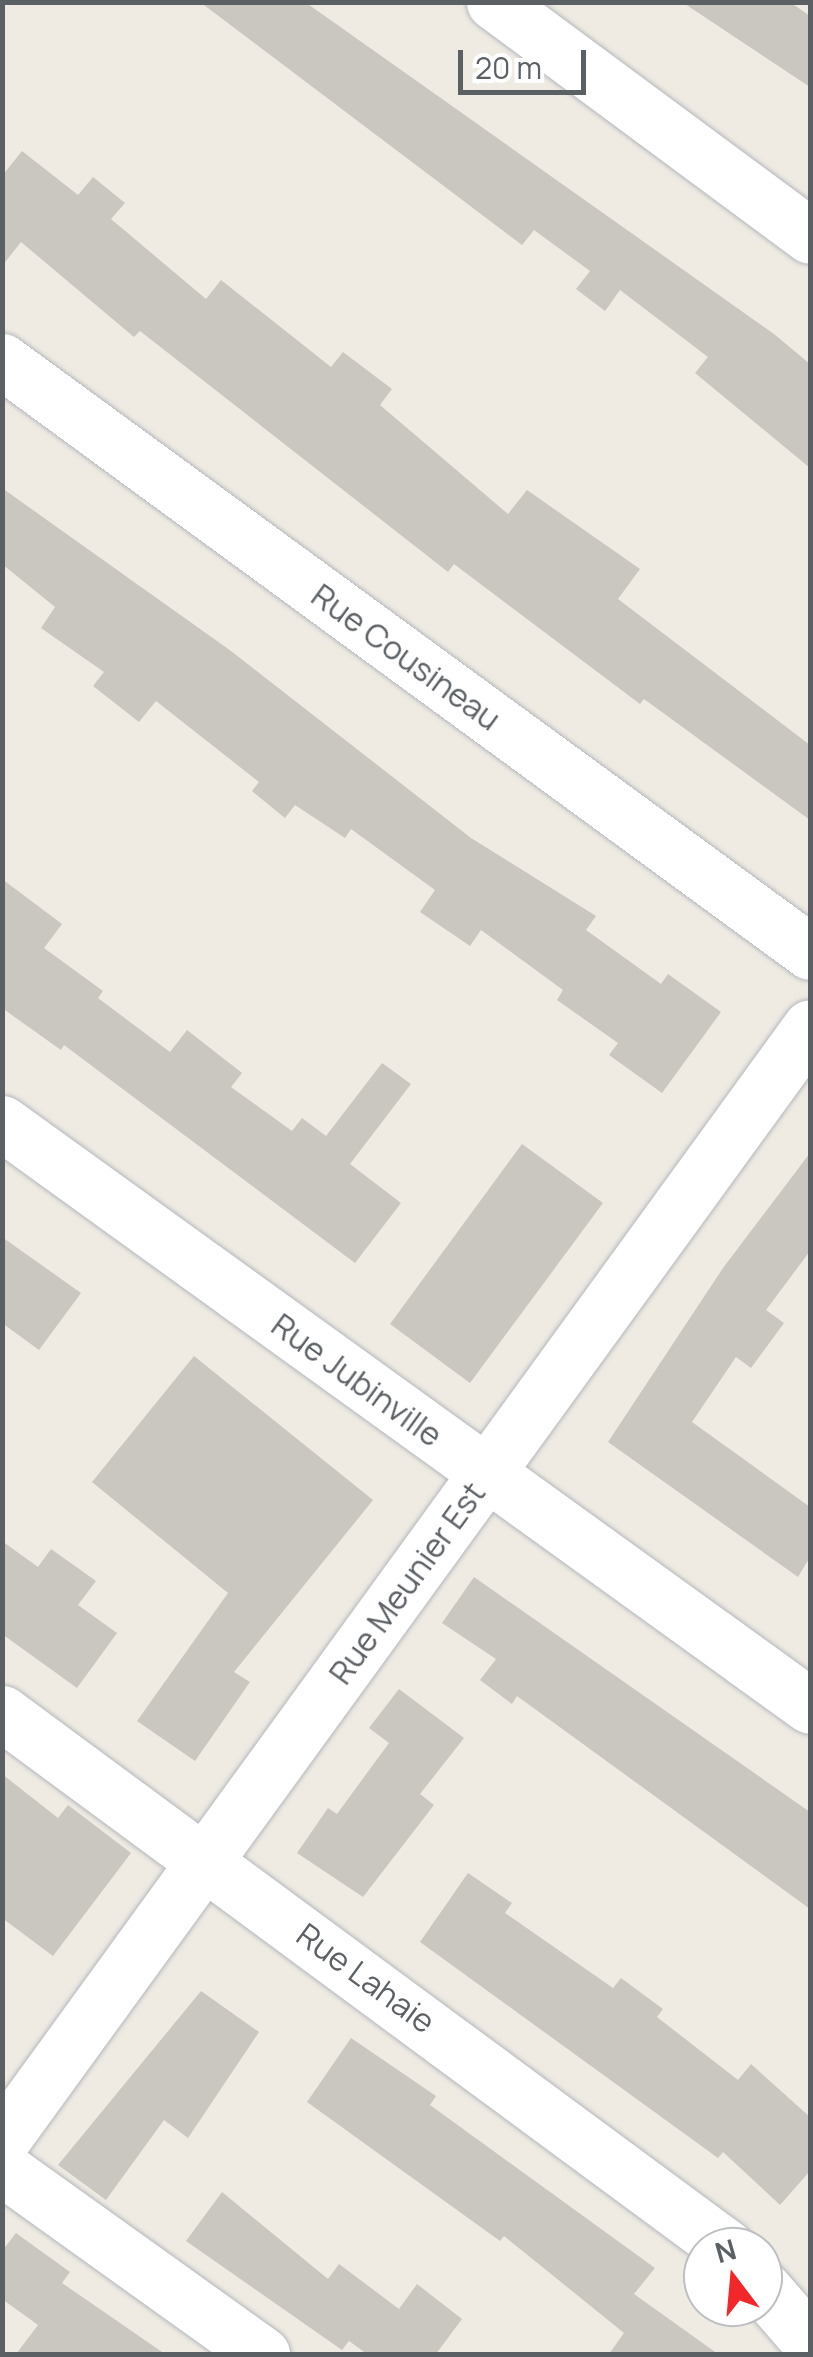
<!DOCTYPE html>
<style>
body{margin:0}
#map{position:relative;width:813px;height:2357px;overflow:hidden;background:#efebe3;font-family:Manrope,sans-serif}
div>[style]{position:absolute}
.building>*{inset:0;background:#cac6c0}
.roads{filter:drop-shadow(0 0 2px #b4b7bb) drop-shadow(0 0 2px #b4b7bb)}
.minor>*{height:55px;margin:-27.5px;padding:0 27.5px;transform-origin:27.5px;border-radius:27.5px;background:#fff}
span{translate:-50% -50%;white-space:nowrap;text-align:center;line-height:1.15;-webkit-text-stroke:8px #fff;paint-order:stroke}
.street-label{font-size:32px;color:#5b6065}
.frame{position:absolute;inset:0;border:5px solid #5b6065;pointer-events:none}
.north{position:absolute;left:683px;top:2227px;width:100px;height:100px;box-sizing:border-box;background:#fff;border:2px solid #bdbfc1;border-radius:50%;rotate:344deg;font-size:28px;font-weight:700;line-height:40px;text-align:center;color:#5b6065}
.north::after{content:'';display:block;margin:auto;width:35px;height:45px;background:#f12729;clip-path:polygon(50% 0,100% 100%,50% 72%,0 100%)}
.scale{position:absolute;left:458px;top:50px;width:128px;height:45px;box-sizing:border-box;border:5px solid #5b6065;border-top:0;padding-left:12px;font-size:30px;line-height:35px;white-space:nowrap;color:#5b6065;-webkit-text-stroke:8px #fff;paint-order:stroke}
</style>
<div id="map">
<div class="building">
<div style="clip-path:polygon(200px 2px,305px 2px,774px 334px,810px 364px,810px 468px,695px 373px,708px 357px,620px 290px,605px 311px,576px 289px,590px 271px,534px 230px,522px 245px)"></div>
<div style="clip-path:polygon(682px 2px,790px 2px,810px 16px,810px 87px)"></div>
<div style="clip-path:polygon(22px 151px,78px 195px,93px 177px,125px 203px,111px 219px,206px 299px,221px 280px,331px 367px,343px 352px,392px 389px,380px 405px,508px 514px,527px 490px,640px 569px,618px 599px,810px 745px,810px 820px,644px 699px,640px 704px,454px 564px,448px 572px,140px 331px,134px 337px,21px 242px,2px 266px,2px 176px)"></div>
<div style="clip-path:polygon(2px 488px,231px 651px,471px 838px,596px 916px,586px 930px,661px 984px,668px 974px,721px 1012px,662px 1093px,609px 1055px,618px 1043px,557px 1000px,563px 990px,481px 930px,470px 946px,420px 912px,435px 890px,351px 829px,345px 838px,295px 805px,285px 818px,252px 791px,259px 782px,156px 701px,139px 722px,93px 686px,104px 672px,41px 628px,55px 607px,2px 564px)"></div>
<div style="clip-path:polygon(2px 879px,62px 924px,44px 948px,103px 991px,98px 998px,170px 1052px,187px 1030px,242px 1073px,231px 1087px,292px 1131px,302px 1118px,326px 1136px,382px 1063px,411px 1084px,350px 1164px,401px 1203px,355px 1263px,64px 1045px,61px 1050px,2px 1008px)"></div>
<div style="clip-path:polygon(522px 1144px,603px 1203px,470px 1383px,390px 1324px)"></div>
<div style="clip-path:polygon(810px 1153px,810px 1251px,766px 1310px,784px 1323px,751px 1368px,736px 1357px,692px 1422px,810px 1507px,810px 1557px,798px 1577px,608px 1442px,723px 1268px)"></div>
<div style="clip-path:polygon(2px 1237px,81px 1293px,39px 1350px,2px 1323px)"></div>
<div style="clip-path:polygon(194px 1356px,373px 1500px,234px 1672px,250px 1682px,195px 1761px,137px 1721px,228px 1593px,92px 1482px)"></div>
<div style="clip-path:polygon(2px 1541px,38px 1567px,51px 1549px,96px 1581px,78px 1605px,117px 1633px,77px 1688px,2px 1634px)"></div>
<div style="clip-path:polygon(474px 1577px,810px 1812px,810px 1909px,517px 1696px,512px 1704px,480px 1680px,496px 1659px,442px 1623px)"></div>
<div style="clip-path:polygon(399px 1689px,464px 1738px,420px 1794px,434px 1805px,363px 1897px,297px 1853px,328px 1808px,337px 1814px,389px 1743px,369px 1728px)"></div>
<div style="clip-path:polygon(2px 1774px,58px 1818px,68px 1805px,131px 1853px,53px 1956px,2px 1918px)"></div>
<div style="clip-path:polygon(468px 1873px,512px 1903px,505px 1913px,613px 1988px,621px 1978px,663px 2009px,657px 2017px,738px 2080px,751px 2064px,810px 2117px,810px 2171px,780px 2205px,723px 2152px,718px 2158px,420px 1942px)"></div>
<div style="clip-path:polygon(201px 1991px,259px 2032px,188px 2138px,164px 2120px,106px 2200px,58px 2165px)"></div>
<div style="clip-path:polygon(351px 2038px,436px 2096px,430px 2105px,655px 2268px,634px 2294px,718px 2354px,609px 2354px,624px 2333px,504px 2236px,500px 2241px,307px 2102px)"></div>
<div style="clip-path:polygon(222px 2192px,328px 2279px,339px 2264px,399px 2309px,417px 2284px,462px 2319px,436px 2354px,367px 2354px,349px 2341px,342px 2350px,186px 2241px)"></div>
<div style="clip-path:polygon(16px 2233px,70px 2272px,62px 2283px,165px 2354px,16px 2354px,38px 2325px,2px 2299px,2px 2251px)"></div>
</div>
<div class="roads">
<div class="minor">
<div style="left:494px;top:2px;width:393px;rotate:36.5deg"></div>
<div style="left:2px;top:361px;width:1001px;rotate:36.18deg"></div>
<div style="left:2px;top:1123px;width:996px;rotate:35.81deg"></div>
<div style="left:2px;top:1713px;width:900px;rotate:36.41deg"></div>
<div style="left:2px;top:2140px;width:1375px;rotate:-54.02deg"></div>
<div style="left:2px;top:2168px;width:320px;rotate:35.6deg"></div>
<div style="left:763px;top:2288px;width:72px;rotate:49deg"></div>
</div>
</div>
<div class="street-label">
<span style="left:406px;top:657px;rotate:36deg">Rue Cousineau</span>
<span style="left:357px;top:1380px;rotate:36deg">Rue Jubinville</span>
<span style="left:407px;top:1583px;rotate:-54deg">Rue Meunier Est</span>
<span style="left:366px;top:1978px;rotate:36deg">Rue Lahaie</span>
</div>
<div class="frame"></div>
<div class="north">N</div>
<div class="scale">20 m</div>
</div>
